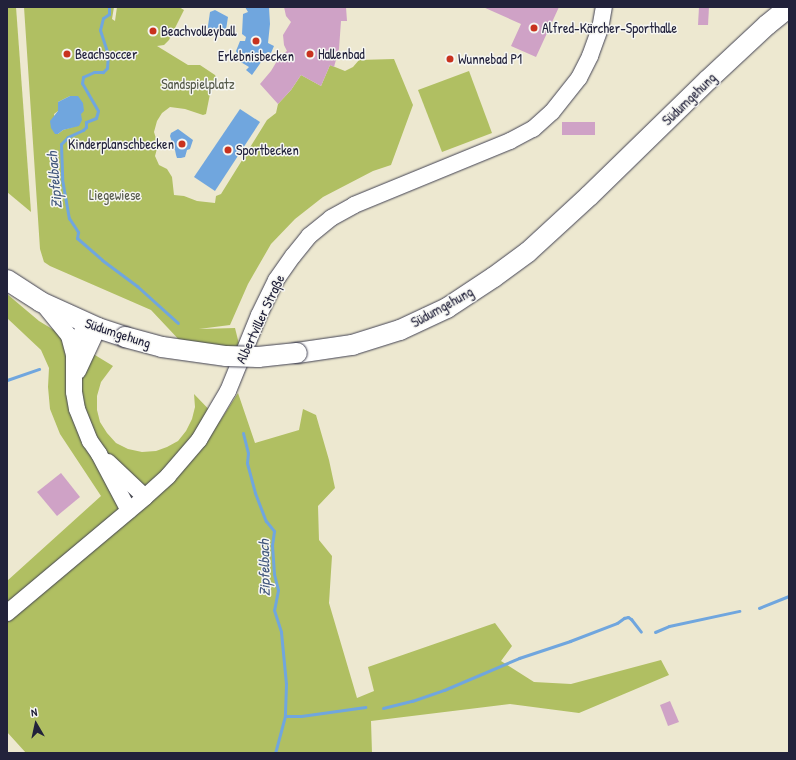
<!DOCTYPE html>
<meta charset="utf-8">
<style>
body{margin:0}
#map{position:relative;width:796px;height:760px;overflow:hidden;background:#ede8d0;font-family:"Patrick Hand",sans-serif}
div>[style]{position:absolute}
.green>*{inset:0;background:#b0bf62}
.water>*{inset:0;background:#70a6de}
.stream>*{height:3px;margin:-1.5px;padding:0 1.5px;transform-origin:1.5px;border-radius:1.5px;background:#70a6de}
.building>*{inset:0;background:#cfa2c6}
.roads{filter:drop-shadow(0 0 1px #404051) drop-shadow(0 0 1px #404051)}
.minor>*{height:16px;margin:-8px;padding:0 8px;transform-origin:8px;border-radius:8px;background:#fff}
.major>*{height:20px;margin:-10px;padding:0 10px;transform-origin:10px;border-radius:10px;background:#fff}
.bridges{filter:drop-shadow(0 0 1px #404051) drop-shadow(0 0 1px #404051)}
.major-bridge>*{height:20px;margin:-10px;padding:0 10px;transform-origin:10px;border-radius:10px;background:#fff}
.dots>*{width:11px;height:11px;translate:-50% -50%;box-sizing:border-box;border:2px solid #f6f6f2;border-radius:50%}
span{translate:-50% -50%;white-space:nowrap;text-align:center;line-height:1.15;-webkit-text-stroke:3px #f6f6f2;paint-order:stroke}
.poi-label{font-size:14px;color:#22223b}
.left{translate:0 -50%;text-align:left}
.right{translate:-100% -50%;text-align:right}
.park-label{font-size:14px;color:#545949}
.street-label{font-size:14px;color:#22223b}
.water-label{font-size:15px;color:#41577c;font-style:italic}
.frame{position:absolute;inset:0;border:8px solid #22223b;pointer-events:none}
.north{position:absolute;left:16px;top:704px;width:40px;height:40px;-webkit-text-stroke:3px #f6f6f2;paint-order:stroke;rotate:351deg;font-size:11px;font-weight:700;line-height:16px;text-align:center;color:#22223b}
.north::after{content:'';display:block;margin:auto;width:14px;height:18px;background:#22223b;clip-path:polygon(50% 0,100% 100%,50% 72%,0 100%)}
</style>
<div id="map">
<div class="green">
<div style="clip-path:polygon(7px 7px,16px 7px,31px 212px,7px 192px)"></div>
<div style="clip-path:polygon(evenodd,24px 7px,114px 7px,112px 19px,115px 21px,117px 7px,179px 7px,184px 10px,169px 40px,164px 45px,157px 46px,188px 65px,200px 65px,215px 75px,218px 81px,210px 94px,206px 114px,203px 115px,185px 109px,170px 107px,162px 113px,157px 121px,154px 132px,158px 145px,155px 156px,159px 165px,167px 169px,172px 177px,174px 195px,184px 196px,197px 201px,215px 203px,216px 196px,221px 194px,267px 120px,276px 113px,278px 104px,291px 90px,301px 75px,321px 86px,330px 65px,345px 71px,353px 67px,359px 60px,394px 59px,413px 105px,391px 165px,373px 171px,323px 197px,295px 219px,271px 244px,248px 284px,230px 325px,199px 329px,235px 328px,240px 348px,183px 344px,151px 310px,50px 266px,44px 262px,40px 249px,24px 7px,70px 96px,79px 125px,63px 130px,58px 134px,54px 114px,58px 111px,58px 102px,70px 96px)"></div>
<div style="clip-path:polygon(469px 71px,492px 133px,442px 152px,418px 90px)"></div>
<div style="clip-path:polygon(7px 294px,39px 321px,113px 366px,101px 382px,97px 396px,97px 410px,100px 422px,107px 433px,116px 443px,128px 449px,142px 452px,156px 451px,167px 447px,178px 441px,186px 431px,192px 419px,195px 407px,194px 394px,220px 421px,238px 393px,255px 443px,299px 430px,303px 409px,316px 415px,329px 460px,335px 488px,318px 506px,319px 540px,332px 556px,329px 603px,357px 698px,374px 691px,368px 667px,495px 623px,512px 646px,501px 661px,534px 682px,571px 684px,661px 660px,669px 675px,579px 713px,510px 704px,371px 721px,372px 753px,26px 753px,7px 732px,7px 581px,101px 496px,60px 434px,50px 409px,48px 387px,49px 368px,41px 350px,7px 318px)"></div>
</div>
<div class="water">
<div style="clip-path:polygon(245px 7px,269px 7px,270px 24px,268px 43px,274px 46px,271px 53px,268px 52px,252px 75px,246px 70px,249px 67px,239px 61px,240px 59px,236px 51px,240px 41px,245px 41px,246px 37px,242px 34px,243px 14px,248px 12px)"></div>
<div style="clip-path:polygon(215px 10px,228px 17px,225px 36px,207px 33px,210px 12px)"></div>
<div style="clip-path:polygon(70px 96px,78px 96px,83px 103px,84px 111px,81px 114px,82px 120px,79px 126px,63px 130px,58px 134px,55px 134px,51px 128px,50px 121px,58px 111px,58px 102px)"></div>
<div style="clip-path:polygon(240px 109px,260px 122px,215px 191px,194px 177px)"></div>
<div style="clip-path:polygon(178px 129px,193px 140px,190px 149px,187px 150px,185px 157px,181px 158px,177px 158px,176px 155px,175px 150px,171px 147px,172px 142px,170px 136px,171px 133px)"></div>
</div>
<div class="stream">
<div style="left:109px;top:7px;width:7px;rotate:90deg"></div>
<div style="left:109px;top:14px;width:7px;rotate:146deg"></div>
<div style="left:103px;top:18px;width:12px;rotate:104deg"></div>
<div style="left:100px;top:30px;width:25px;rotate:72deg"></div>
<div style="left:108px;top:54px;width:14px;rotate:94deg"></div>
<div style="left:107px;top:68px;width:6px;rotate:135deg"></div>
<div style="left:103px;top:72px;width:9px;rotate:180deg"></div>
<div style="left:94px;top:72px;width:12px;rotate:156deg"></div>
<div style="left:83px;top:77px;width:6px;rotate:99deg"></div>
<div style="left:82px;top:83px;width:32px;rotate:60deg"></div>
<div style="left:98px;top:111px;width:7px;rotate:106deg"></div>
<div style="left:96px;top:118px;width:11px;rotate:158deg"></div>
<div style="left:86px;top:122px;width:5px;rotate:90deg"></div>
<div style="left:86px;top:127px;width:4px;rotate:135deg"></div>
<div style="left:83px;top:130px;width:17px;rotate:155deg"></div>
<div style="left:68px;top:137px;width:10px;rotate:135deg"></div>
<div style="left:61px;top:144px;width:35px;rotate:88deg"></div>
<div style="left:62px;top:179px;width:40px;rotate:80deg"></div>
<div style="left:69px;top:218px;width:17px;rotate:57deg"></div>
<div style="left:78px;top:232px;width:6px;rotate:99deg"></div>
<div style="left:77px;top:238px;width:33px;rotate:41deg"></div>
<div style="left:102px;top:260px;width:44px;rotate:36.6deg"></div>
<div style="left:137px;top:286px;width:55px;rotate:42.1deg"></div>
<div style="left:7px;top:380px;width:34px;rotate:-19deg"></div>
<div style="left:243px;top:433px;width:21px;rotate:76deg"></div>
<div style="left:248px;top:453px;width:10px;rotate:96deg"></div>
<div style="left:247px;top:463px;width:31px;rotate:75deg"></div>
<div style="left:255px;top:493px;width:30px;rotate:69deg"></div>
<div style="left:266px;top:521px;width:13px;rotate:51deg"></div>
<div style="left:274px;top:531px;width:14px;rotate:98deg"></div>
<div style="left:272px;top:545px;width:29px;rotate:86deg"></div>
<div style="left:274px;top:574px;width:16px;rotate:76deg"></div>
<div style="left:278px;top:590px;width:20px;rotate:101deg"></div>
<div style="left:274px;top:610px;width:23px;rotate:72deg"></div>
<div style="left:281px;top:632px;width:52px;rotate:84.5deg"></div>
<div style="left:286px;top:684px;width:32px;rotate:92deg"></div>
<div style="left:285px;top:716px;width:38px;rotate:105deg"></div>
<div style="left:759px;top:608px;width:32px;rotate:-22deg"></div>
<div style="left:655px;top:632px;width:15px;rotate:-23deg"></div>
<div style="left:669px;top:626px;width:72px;rotate:-12.1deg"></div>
<div style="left:383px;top:708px;width:30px;rotate:-14deg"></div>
<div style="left:412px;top:701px;width:34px;rotate:-19deg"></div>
<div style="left:444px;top:690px;width:82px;rotate:-23.1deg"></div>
<div style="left:519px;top:658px;width:54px;rotate:-18.4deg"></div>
<div style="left:570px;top:641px;width:50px;rotate:-21deg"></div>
<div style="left:617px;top:623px;width:9px;rotate:-36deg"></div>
<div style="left:624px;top:618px;width:4px;rotate:-14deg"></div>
<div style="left:628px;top:617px;width:4px;rotate:34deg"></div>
<div style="left:631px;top:619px;width:16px;rotate:52deg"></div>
<div style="left:285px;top:716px;width:16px"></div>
<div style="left:301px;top:716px;width:65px;rotate:-8deg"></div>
</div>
<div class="building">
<div style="clip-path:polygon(284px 7px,346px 7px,347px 21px,341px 21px,339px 49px,334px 67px,330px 65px,321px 86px,301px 75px,291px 90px,278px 104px,260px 84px,271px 71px,280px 56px,287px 51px,284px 45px,283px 35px,291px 22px,286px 16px)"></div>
<div style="clip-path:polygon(483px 7px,559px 7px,536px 57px,511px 46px,521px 24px)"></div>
<div style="clip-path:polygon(699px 7px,709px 7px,708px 25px,698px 25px)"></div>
<div style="clip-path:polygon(562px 122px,595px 122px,595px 135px,562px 135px)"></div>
<div style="clip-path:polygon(61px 473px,80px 497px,57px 516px,37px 492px)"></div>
<div style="clip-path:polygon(670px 701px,679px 722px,668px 726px,660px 705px)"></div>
</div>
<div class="roads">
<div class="minor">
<div style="left:44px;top:305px;width:40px;rotate:51deg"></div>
<div style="left:69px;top:336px;width:20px;rotate:75deg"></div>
<div style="left:85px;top:323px;width:34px;rotate:109deg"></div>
<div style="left:74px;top:355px;width:37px;rotate:90deg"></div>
<div style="left:74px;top:392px;width:17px;rotate:80deg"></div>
<div style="left:77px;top:409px;width:35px;rotate:68deg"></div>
<div style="left:90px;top:441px;width:16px;rotate:55deg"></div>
<div style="left:99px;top:454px;width:64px;rotate:62.2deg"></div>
<div style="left:78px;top:371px;width:47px;rotate:-65.1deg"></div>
<div style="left:108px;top:462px;width:51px;rotate:43.4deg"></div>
<div style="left:7px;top:613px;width:180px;rotate:-40deg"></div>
<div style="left:145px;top:497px;width:31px;rotate:-42deg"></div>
<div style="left:168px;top:476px;width:48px;rotate:-49.3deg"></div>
<div style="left:199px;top:440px;width:57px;rotate:-59.4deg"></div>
<div style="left:228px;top:391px;width:82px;rotate:-67.8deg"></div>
<div style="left:259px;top:315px;width:39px;rotate:-64deg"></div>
<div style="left:276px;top:280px;width:29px;rotate:-55deg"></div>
<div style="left:293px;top:256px;width:26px;rotate:-51deg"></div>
<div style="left:309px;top:236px;width:28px;rotate:-39deg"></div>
<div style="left:331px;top:218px;width:26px;rotate:-29deg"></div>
<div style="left:354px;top:205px;width:169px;rotate:-22.3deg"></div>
<div style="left:510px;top:141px;width:26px;rotate:-28deg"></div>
<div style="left:533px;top:129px;width:25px;rotate:-42deg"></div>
<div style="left:552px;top:112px;width:43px;rotate:-51.5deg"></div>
<div style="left:579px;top:78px;width:25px;rotate:-63deg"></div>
<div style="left:590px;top:56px;width:29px;rotate:-70deg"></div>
<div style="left:600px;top:29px;width:22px;rotate:-80deg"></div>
</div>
<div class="major">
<div style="left:7px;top:280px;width:40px;rotate:32.9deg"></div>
<div style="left:41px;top:302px;width:63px;rotate:24.5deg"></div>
<div style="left:98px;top:328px;width:28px;rotate:18deg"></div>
<div style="left:297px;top:353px;width:56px;rotate:-8.3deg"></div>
<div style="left:352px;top:345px;width:50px;rotate:-17.4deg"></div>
<div style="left:400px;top:330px;width:52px;rotate:-25.1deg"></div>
<div style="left:447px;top:308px;width:56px;rotate:-33.4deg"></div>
<div style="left:494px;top:277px;width:42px;rotate:-36.3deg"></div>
<div style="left:528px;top:252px;width:83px;rotate:-42.6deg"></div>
<div style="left:589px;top:196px;width:166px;rotate:-44.3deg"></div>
<div style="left:708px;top:80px;width:81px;rotate:-43deg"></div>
<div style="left:767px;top:25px;width:28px;rotate:-39deg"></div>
</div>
</div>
<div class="bridges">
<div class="major-bridge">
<div style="left:125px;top:337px;width:38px;rotate:15deg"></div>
<div style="left:162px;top:347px;width:65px;rotate:8deg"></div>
<div style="left:226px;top:356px;width:32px;rotate:2deg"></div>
<div style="left:258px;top:357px;width:39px;rotate:-6deg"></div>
</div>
</div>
<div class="dots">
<div style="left:534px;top:28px;background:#c8321e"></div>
<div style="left:153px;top:31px;background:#c8321e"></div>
<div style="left:256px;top:41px;background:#c8321e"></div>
<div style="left:67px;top:54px;background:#c8321e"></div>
<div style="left:310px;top:54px;background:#c8321e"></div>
<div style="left:450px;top:59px;background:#c8321e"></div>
<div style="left:182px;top:144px;background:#c8321e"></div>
<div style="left:228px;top:150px;background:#c8321e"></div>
</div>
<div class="poi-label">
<span class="left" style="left:542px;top:28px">Alfred-Kärcher-Sporthalle</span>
<span class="left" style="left:161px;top:31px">Beachvolleyball</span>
<span class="left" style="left:75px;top:54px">Beachsoccer</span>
<span class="left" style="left:318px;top:54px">Hallenbad</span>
<span style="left:256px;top:56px">Erlebnisbecken</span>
<span class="left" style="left:458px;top:59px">Wunnebad P1</span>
<span class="right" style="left:174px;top:144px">Kinderplanschbecken</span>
<span class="left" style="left:236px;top:150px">Sportbecken</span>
</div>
<div class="park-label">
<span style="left:198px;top:84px">Sandspielplatz</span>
<span style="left:115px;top:195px">Liegewiese</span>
</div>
<div class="street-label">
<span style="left:689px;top:99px;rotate:-44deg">Südumgehung</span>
<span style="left:442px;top:307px;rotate:-29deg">Südumgehung</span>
<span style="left:260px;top:319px;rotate:-65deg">Albertviller Straße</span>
<span style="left:118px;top:333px;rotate:18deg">Südumgehung</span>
</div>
<div class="water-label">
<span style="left:54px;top:180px;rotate:-95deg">Zipfelbach</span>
<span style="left:264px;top:568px;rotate:-91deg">Zipfelbach</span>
</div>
<div class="frame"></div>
<div class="north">N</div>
</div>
